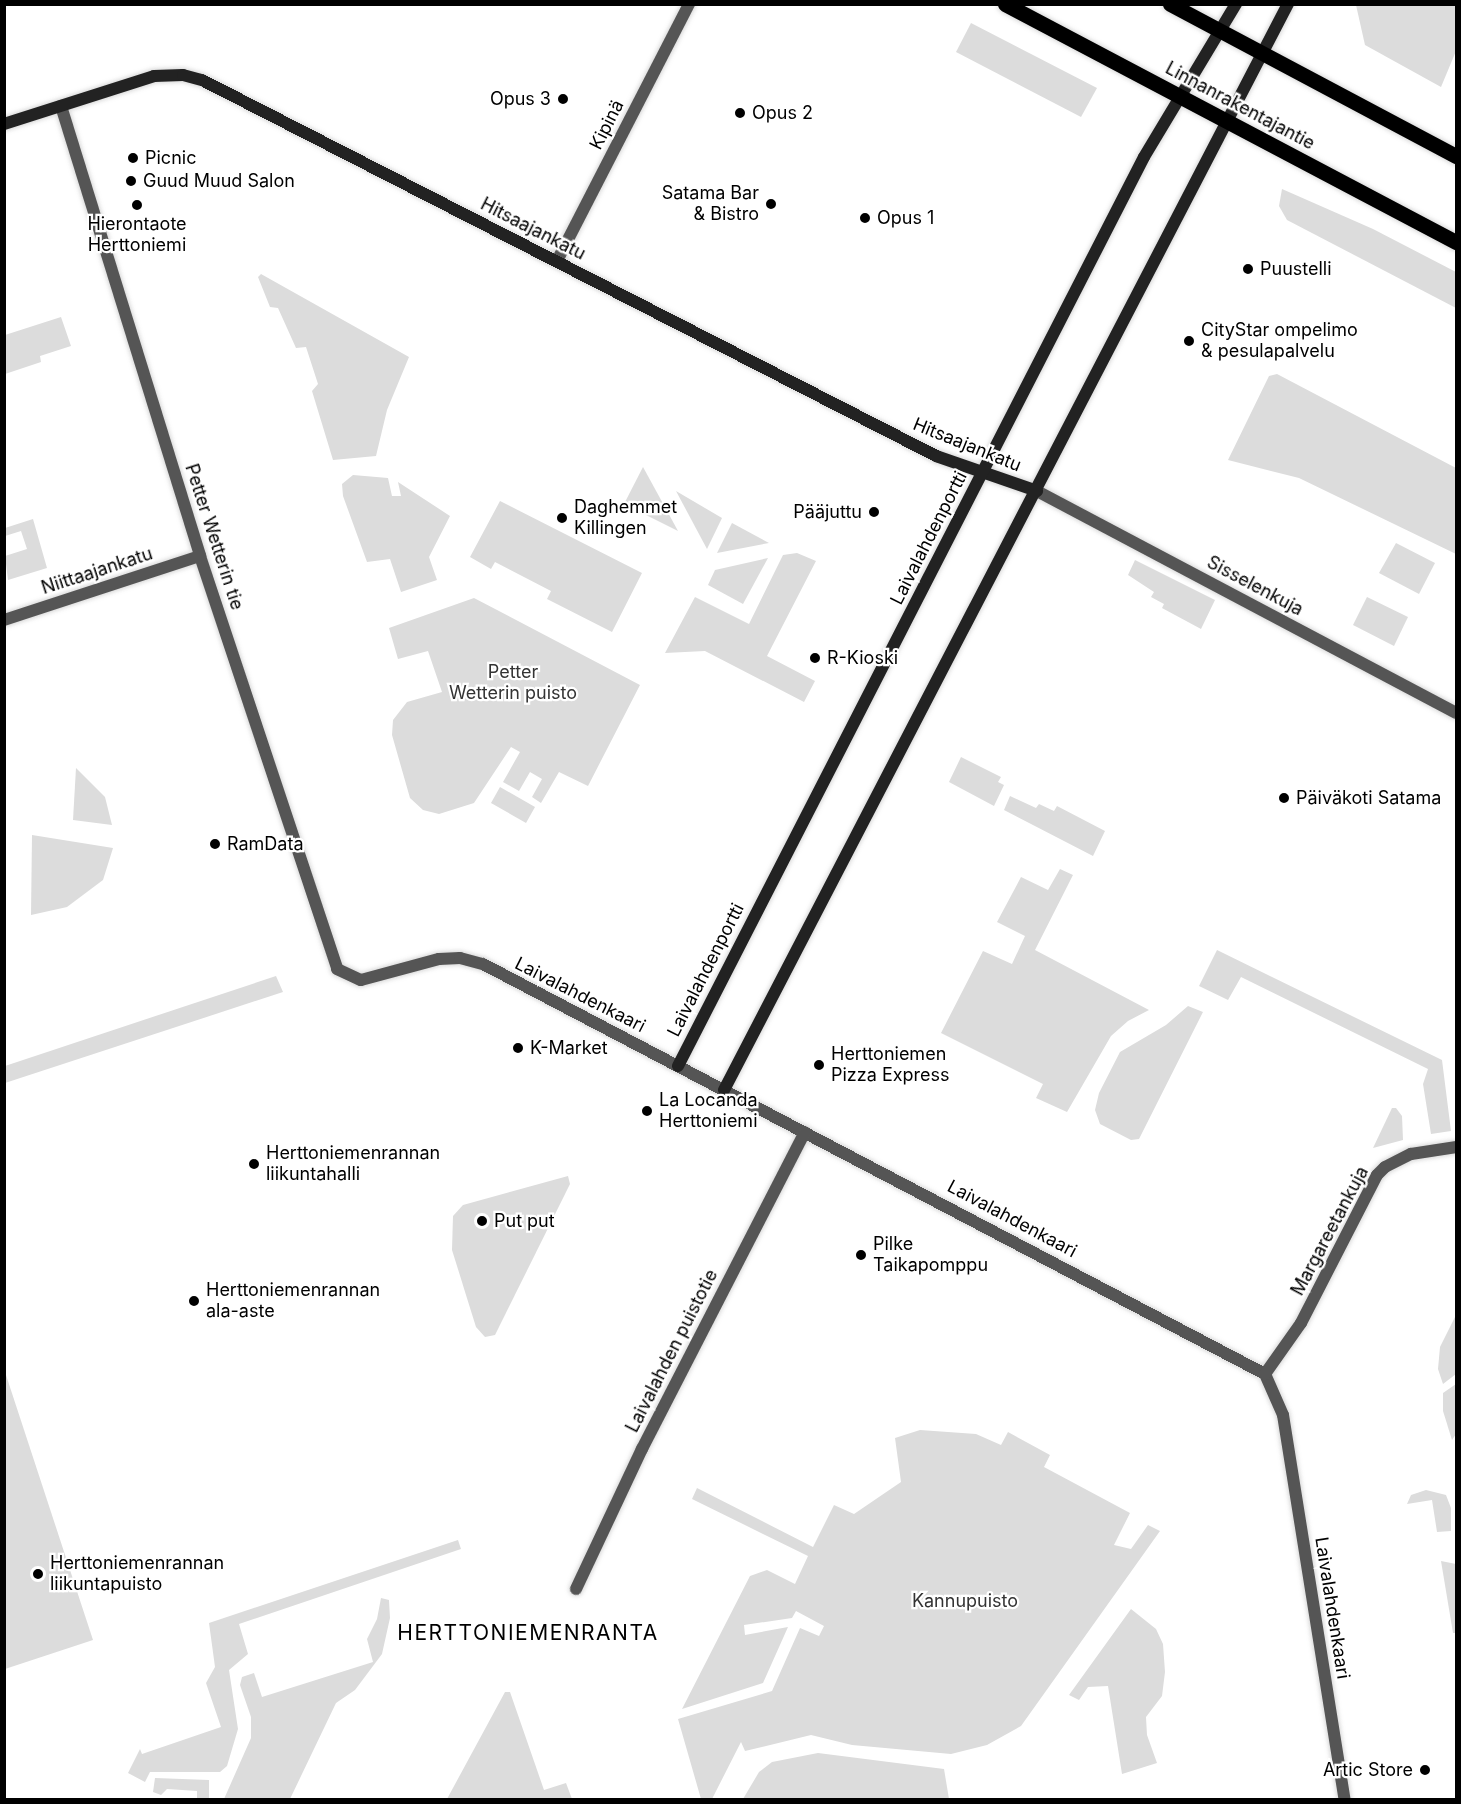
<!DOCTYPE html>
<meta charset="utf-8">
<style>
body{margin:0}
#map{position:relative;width:1461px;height:1804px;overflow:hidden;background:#fff;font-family:Inter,sans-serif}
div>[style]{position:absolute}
.green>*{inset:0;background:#dcdcdc}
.roads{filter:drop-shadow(0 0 2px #dbdbdb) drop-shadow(0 0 2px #dbdbdb)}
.street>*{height:12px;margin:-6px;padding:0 6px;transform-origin:6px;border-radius:6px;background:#555}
.secondary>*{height:12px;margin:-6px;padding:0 6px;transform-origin:6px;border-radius:6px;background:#222}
.primary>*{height:15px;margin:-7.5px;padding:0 7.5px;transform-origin:7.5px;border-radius:7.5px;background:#000}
.dots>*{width:16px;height:16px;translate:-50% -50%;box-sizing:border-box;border:3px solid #fff;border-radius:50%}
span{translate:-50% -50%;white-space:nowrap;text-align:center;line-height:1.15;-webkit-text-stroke:4.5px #fff;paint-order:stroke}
.poi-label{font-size:18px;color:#000}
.right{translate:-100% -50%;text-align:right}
.left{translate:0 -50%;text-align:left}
.street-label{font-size:18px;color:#000}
.park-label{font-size:18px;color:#333}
.quarter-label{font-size:21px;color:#000;letter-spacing:1.5px}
.frame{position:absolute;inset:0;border:6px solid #000;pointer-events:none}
</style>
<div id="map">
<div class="green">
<div style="clip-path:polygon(1356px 5px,1456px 5px,1456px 51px,1441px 87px,1365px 45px)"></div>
<div style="clip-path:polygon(971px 23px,1097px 88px,1081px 117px,956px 52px)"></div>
<div style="clip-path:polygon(1282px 189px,1373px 229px,1456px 272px,1456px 308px,1287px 220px,1279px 206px)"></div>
<div style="clip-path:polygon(261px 274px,409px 357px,387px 410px,376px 456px,333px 460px,312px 391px,318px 384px,306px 347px,296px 348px,278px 308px,270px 307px,258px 277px)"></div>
<div style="clip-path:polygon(61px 317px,71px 346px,40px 356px,41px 362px,5px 374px,5px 335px)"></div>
<div style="clip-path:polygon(1277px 374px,1456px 468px,1456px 554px,1299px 478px,1228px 460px,1269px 376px)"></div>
<div style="clip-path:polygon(643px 467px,678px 531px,624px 504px)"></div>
<div style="clip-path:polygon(353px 475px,388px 478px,392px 496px,401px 496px,398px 482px,450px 516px,429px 557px,437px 580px,401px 592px,390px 559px,367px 562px,343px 496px,342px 484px)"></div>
<div style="clip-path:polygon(676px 491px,722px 518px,707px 549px)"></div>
<div style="clip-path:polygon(500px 501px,642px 573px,612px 632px,547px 599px,551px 591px,495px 562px,491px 569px,470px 557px)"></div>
<div style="clip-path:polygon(33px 519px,47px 568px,8px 580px,5px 556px,27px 549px,21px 531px,5px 536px,5px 528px)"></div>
<div style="clip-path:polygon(732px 523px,769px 543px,717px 553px)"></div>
<div style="clip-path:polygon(1396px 543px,1435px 563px,1419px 594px,1379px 573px)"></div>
<div style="clip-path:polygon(797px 553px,816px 561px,767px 656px,815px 681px,804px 702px,705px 651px,665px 653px,695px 597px,749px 624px,783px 555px)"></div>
<div style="clip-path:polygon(768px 558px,743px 604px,708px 585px,715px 570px)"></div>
<div style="clip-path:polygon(1135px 560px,1215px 600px,1201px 629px,1162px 608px,1164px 604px,1151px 597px,1154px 592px,1128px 575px)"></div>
<div style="clip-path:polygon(1367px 597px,1408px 617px,1394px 646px,1353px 625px)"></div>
<div style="clip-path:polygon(474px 598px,640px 685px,588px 786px,559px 772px,541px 803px,532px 797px,542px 779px,530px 772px,519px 791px,503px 782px,520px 752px,511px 747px,474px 803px,439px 814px,423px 810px,410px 798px,392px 735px,393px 720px,407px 702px,442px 692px,428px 651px,398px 659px,389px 628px)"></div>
<div style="clip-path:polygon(961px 757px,1001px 777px,998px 782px,1004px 785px,994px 806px,949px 782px)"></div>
<div style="clip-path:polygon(76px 768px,105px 797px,112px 825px,73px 820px)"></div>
<div style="clip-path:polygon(500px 787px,535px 807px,526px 823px,491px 803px)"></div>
<div style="clip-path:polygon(1010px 796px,1036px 808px,1039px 804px,1054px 811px,1057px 806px,1105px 831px,1093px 856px,1004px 810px)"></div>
<div style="clip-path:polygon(32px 835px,113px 848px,103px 880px,67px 907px,31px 915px)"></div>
<div style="clip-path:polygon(1060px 869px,1073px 875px,1035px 950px,1149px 1010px,1128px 1021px,1111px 1036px,1067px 1112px,1036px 1098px,1043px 1084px,941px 1033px,983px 951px,1012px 964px,1025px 936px,997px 922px,1021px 877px,1048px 890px)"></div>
<div style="clip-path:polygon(1217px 950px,1442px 1060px,1451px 1131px,1431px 1134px,1423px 1084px,1428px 1069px,1241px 977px,1228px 1000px,1199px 986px)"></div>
<div style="clip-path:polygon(276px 976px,283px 992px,5px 1083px,5px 1066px)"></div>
<div style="clip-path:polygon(1188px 1006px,1203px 1012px,1139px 1139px,1131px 1140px,1100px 1124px,1095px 1110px,1099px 1093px,1120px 1052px,1166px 1025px)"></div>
<div style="clip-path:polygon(1392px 1108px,1396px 1108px,1402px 1116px,1403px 1140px,1373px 1148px)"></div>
<div style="clip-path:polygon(568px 1176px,570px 1184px,495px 1335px,485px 1337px,476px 1327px,452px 1250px,453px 1216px,463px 1205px)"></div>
<div style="clip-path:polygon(1456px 1315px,1456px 1374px,1443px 1384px,1438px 1369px,1440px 1347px)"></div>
<div style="clip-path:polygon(5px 1372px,93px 1640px,5px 1669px,4px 1669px)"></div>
<div style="clip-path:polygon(1456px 1384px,1456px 1434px,1452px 1440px,1443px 1411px,1443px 1393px)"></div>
<div style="clip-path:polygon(920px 1430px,976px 1434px,1001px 1445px,1008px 1432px,1050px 1455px,1044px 1467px,1130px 1513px,1114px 1545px,1131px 1549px,1148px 1525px,1160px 1531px,1021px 1726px,987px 1745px,951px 1754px,852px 1745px,811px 1735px,745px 1751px,741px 1742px,712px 1799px,701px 1799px,678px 1719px,772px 1691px,800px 1628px,819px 1636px,824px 1626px,796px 1611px,792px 1618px,744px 1625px,745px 1635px,788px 1627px,763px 1683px,682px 1709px,750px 1576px,767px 1570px,795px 1584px,808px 1556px,692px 1499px,697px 1488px,813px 1547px,834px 1505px,854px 1514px,901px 1482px,895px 1438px)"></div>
<div style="clip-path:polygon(1426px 1490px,1446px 1495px,1451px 1508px,1451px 1531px,1437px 1532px,1432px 1500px,1407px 1504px,1411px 1495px)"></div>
<div style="clip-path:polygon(458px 1540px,461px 1549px,239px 1624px,248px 1654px,229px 1670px,238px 1729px,227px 1766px,220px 1772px,150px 1772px,145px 1782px,128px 1773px,140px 1749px,142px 1754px,221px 1727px,206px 1683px,215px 1667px,209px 1623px)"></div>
<div style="clip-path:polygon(1441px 1561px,1456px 1564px,1456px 1633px,1453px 1633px)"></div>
<div style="clip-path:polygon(381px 1598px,389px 1600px,390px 1618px,382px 1654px,355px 1690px,336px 1703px,290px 1799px,224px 1799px,251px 1738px,251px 1717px,240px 1685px,242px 1677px,254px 1673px,262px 1697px,373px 1662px,367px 1639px,377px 1619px)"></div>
<div style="clip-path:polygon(1131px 1609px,1156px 1629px,1163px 1644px,1165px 1672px,1162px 1696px,1146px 1717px,1147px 1735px,1157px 1763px,1122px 1774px,1108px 1686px,1088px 1687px,1079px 1700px,1069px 1695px)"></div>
<div style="clip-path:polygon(505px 1692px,510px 1692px,544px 1790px,566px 1783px,572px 1799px,447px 1799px)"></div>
<div style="clip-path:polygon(818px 1753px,944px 1769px,949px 1799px,743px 1799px,759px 1772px,772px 1762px)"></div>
<div style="clip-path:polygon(155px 1778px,209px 1780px,209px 1799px,197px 1799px,197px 1791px,167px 1789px,161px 1795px,153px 1792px)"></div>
</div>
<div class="roads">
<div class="street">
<div style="left:61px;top:106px;width:471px;rotate:72.8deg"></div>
<div style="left:200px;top:556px;width:435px;rotate:71.6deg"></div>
<div style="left:337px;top:969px;width:26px;rotate:25deg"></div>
<div style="left:361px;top:980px;width:81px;rotate:-15.1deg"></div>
<div style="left:439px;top:959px;width:21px;rotate:-3deg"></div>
<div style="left:460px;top:958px;width:24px;rotate:15deg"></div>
<div style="left:483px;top:964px;width:883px;rotate:27.67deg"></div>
<div style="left:1265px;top:1374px;width:45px;rotate:66.3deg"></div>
<div style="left:1283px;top:1415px;width:390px;rotate:80.9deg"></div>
<div style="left:557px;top:261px;width:289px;rotate:-62.8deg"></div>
<div style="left:1037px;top:491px;width:474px;rotate:27.9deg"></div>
<div style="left:4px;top:620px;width:206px;rotate:-18.1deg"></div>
<div style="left:1265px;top:1374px;width:62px;rotate:-54.8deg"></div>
<div style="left:1301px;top:1323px;width:166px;rotate:-62.8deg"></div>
<div style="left:1377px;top:1175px;width:11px;rotate:-45deg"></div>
<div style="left:1385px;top:1167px;width:29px;rotate:-27deg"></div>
<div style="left:1411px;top:1154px;width:46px;rotate:-8.8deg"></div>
<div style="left:576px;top:1589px;width:155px;rotate:-64.8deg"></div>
<div style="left:642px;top:1449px;width:356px;rotate:-62.8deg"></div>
</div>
<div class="secondary">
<div style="left:4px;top:124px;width:157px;rotate:-17.7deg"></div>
<div style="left:154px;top:76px;width:29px;rotate:-2deg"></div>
<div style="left:183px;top:75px;width:20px;rotate:15deg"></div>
<div style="left:202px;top:80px;width:825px;rotate:27.12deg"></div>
<div style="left:936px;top:456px;width:107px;rotate:19.1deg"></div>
<div style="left:678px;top:1066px;width:1021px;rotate:-62.86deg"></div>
<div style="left:1144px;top:157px;width:179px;rotate:-59deg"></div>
<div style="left:724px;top:1090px;width:1224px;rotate:-62.56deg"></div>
</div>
<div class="primary">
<div style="left:1005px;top:4px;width:510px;rotate:27.82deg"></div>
<div style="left:1170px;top:4px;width:324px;rotate:28deg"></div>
</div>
</div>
<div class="dots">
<div style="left:563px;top:99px;background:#000"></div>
<div style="left:740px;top:113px;background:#000"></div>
<div style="left:133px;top:158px;background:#000"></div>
<div style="left:131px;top:181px;background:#000"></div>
<div style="left:771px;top:204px;background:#000"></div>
<div style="left:137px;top:205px;background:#000"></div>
<div style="left:865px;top:218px;background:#000"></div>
<div style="left:1248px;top:269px;background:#000"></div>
<div style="left:1189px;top:341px;background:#000"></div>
<div style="left:874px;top:512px;background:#000"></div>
<div style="left:562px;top:518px;background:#000"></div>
<div style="left:815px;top:658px;background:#000"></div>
<div style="left:1284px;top:798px;background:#000"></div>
<div style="left:215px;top:844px;background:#000"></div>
<div style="left:518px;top:1048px;background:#000"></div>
<div style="left:819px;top:1065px;background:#000"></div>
<div style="left:647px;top:1111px;background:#000"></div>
<div style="left:254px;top:1164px;background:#000"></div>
<div style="left:482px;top:1221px;background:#000"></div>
<div style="left:861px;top:1255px;background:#000"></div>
<div style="left:194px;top:1301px;background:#000"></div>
<div style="left:38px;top:1574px;background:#000"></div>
<div style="left:1425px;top:1770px;background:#000"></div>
</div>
<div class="poi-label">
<span class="right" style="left:551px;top:99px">Opus 3</span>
<span class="left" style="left:752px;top:113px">Opus 2</span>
<span class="left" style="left:145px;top:158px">Picnic</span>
<span class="left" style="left:143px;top:181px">Guud Muud Salon</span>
<span class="right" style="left:759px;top:204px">Satama Bar<br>&amp; Bistro</span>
<span class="left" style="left:877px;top:218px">Opus 1</span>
<span style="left:137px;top:235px">Hierontaote<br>Herttoniemi</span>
<span class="left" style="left:1260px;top:269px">Puustelli</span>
<span class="left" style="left:1201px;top:341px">CityStar ompelimo<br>&amp; pesulapalvelu</span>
<span class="left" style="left:574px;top:518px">Daghemmet<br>Killingen</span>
<span class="right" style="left:862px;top:512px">Pääjuttu</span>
<span class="left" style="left:827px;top:658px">R-Kioski</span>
<span class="left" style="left:1296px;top:798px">Päiväkoti Satama</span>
<span class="left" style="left:227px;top:844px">RamData</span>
<span class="left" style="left:530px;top:1048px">K-Market</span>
<span class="left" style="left:831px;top:1065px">Herttoniemen<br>Pizza Express</span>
<span class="left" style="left:659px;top:1111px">La Locanda<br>Herttoniemi</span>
<span class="left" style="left:266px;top:1164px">Herttoniemenrannan<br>liikuntahalli</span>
<span class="left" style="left:494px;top:1221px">Put put</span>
<span class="left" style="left:873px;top:1255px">Pilke<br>Taikapomppu</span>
<span class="left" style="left:206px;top:1301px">Herttoniemenrannan<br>ala-aste</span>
<span class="left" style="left:50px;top:1574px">Herttoniemenrannan<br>liikuntapuisto</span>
<span class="right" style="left:1413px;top:1770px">Artic Store</span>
</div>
<div class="street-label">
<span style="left:1240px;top:106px;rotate:28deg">Linnanrakentajantie</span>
<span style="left:607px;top:125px;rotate:-63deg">Kipinä</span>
<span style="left:533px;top:229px;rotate:27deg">Hitsaajankatu</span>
<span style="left:967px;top:445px;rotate:22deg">Hitsaajankatu</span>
<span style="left:214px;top:537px;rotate:72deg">Petter Wetterin tie</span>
<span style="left:929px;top:538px;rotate:-63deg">Laivalahdenportti</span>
<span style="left:97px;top:571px;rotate:-18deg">Niittaajankatu</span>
<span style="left:1255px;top:586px;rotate:28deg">Sisselenkuja</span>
<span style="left:706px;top:970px;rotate:-63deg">Laivalahdenportti</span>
<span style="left:580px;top:995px;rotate:27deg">Laivalahdenkaari</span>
<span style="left:1012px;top:1219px;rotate:28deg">Laivalahdenkaari</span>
<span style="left:1330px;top:1231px;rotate:-62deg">Margareetankuja</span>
<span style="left:672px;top:1351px;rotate:-63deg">Laivalahden puistotie</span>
<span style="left:1332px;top:1608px;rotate:81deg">Laivalahdenkaari</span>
</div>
<div class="park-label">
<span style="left:513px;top:683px">Petter<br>Wetterin puisto</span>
<span style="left:965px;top:1601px">Kannupuisto</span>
</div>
<div class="quarter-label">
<span style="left:528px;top:1633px">HERTTONIEMENRANTA</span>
</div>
<div class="frame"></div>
</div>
